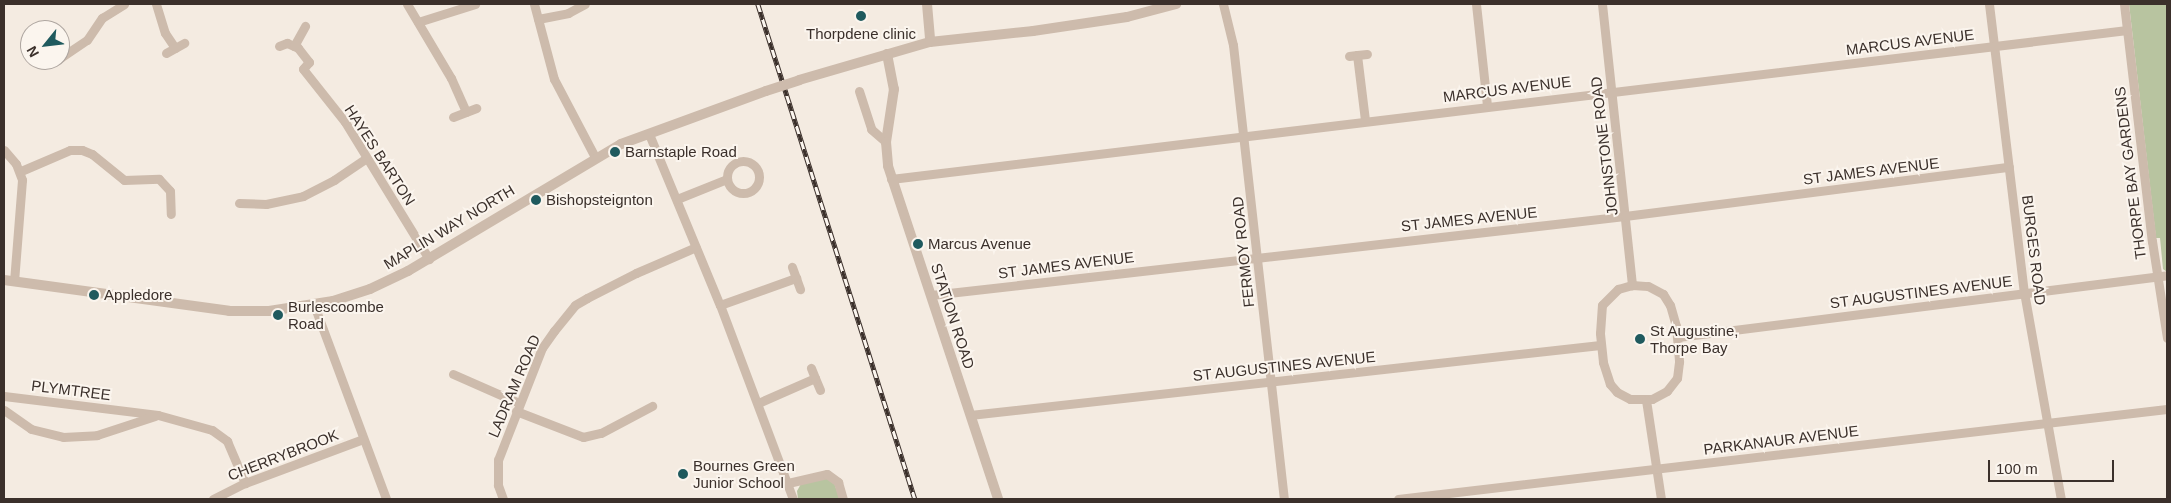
<!DOCTYPE html>
<style>
body{margin:0}
#map{position:relative;width:2171px;height:503px;overflow:hidden;background:#f4ebe1;font-family:Helvetica,sans-serif}
div>[style]{position:absolute}
.green>*{inset:0;background:#b8c4a0}
.minor>*{height:9px;margin:-4.5px;padding:0 4.5px;transform-origin:4.5px;border-radius:4.5px;background:#cdbbac}
.minor>.ring{margin:-4.5px;padding:0;box-sizing:content-box;background:none;border:9px solid #cdbbac;border-radius:50%}
.tertiary>*{height:10px;margin:-5px;padding:0 5px;transform-origin:5px;border-radius:5px;background:#cdbbac}
.rail>*{height:4.5px;margin-top:-2.25px;transform-origin:0;background:repeating-linear-gradient(90deg,#fbf5ee 0 8px,#3b302b 0 16px);box-sizing:border-box;border-block:1px solid #3b302b}
.tertiary-bridge>*{height:10px;margin:-5px;padding:0 5px;transform-origin:5px;border-radius:5px;background:#cdbbac}
.dots>*{width:14px;height:14px;translate:-50% -50%;box-sizing:border-box;border:2px solid #fbf5ee;border-radius:50%}
span{translate:-50% -50%;white-space:nowrap;text-align:center;line-height:1.15;-webkit-text-stroke:4px #fbf5ee;paint-order:stroke}
.poi-label{font-size:15px;color:#3b302b}
.left{translate:0 -50%;text-align:left}
.street-label{font-size:15px;color:#3b302b}
.frame{position:absolute;inset:0;border:5px solid #3b302b;pointer-events:none}
.north{position:absolute;left:20px;top:20px;width:50px;height:50px;box-sizing:border-box;background:#fbf5ee;border:1px solid #aea6a0;border-radius:50%;rotate:241deg;font-size:14px;font-weight:700;line-height:20px;text-align:center;color:#3b302b}
.north::after{content:'';display:block;margin:auto;width:18px;height:22px;background:#1f5a5e;clip-path:polygon(50% 0,100% 100%,50% 72%,0 100%)}
.scale{position:absolute;left:1988px;top:460px;width:126px;height:22px;box-sizing:border-box;border:2px solid #3b302b;border-top:0;padding-left:6px;font-size:15px;line-height:18px;white-space:nowrap;color:#3b302b;-webkit-text-stroke:4px #fbf5ee;paint-order:stroke}
</style>
<div id="map">
<div class="green">
<div style="clip-path:polygon(2129px 4px,2167px 4px,2167px 272px,2163px 269px,2160px 238px,2156px 238px)"></div>
<div style="clip-path:polygon(826px 478px,834px 483px,840px 499px,798px 499px,797px 491px,802px 482px)"></div>
</div>
<div class="minor">
<div style="left:156px;top:4px;width:30px;rotate:73deg"></div>
<div style="left:165px;top:33px;width:18px;rotate:56deg"></div>
<div style="left:407px;top:4px;width:86px;rotate:59.3deg"></div>
<div style="left:451px;top:78px;width:37px;rotate:66deg"></div>
<div style="left:534px;top:4px;width:78px;rotate:75.1deg"></div>
<div style="left:554px;top:79px;width:88px;rotate:62.3deg"></div>
<div style="left:1223px;top:4px;width:42px;rotate:76.3deg"></div>
<div style="left:1233px;top:45px;width:457px;rotate:83.6deg"></div>
<div style="left:1476px;top:4px;width:103px;rotate:83.8deg"></div>
<div style="left:1602px;top:4px;width:283px;rotate:83.9deg"></div>
<div style="left:1989px;top:4px;width:290px;rotate:83.1deg"></div>
<div style="left:2024px;top:292px;width:210px;rotate:79.9deg"></div>
<div style="left:2124px;top:4px;width:239px;rotate:83.3deg"></div>
<div style="left:2152px;top:241px;width:98px;rotate:81.2deg"></div>
<div style="left:538px;top:19px;width:31px;rotate:-11deg"></div>
<div style="left:568px;top:13px;width:19px;rotate:-28deg"></div>
<div style="left:418px;top:22px;width:60px;rotate:-17.5deg"></div>
<div style="left:279px;top:46px;width:9px;rotate:-21deg"></div>
<div style="left:287px;top:43px;width:12px;rotate:24deg"></div>
<div style="left:298px;top:48px;width:18px;rotate:52deg"></div>
<div style="left:309px;top:62px;width:9px;rotate:131deg"></div>
<div style="left:303px;top:69px;width:68px;rotate:51.6deg"></div>
<div style="left:345px;top:122px;width:161px;rotate:58.5deg"></div>
<div style="left:294px;top:46px;width:23px;rotate:-61deg"></div>
<div style="left:166px;top:53px;width:21px;rotate:-29deg"></div>
<div style="left:1357px;top:55px;width:10px;rotate:-6deg"></div>
<div style="left:1349px;top:56px;width:8px;rotate:-7deg"></div>
<div style="left:1357px;top:55px;width:65px;rotate:83deg"></div>
<div style="left:60px;top:58px;width:32px;rotate:-34deg"></div>
<div style="left:87px;top:40px;width:27px;rotate:-56deg"></div>
<div style="left:102px;top:18px;width:26px;rotate:-32deg"></div>
<div style="left:859px;top:91px;width:40px;rotate:72deg"></div>
<div style="left:871px;top:129px;width:20px;rotate:41deg"></div>
<div style="left:453px;top:117px;width:25px;rotate:-21deg"></div>
<div style="left:649px;top:134px;width:185px;rotate:67.5deg"></div>
<div style="left:720px;top:305px;width:207px;rotate:69.4deg"></div>
<div style="left:4px;top:150px;width:18px;rotate:49deg"></div>
<div style="left:16px;top:164px;width:17px;rotate:69deg"></div>
<div style="left:22px;top:180px;width:101px;rotate:94.5deg"></div>
<div class="ring" style="left:727px;top:161px;width:23px;height:23px"></div>
<div style="left:21px;top:171px;width:53px;rotate:-23.2deg"></div>
<div style="left:70px;top:150px;width:12px"></div>
<div style="left:82px;top:150px;width:11px;rotate:22deg"></div>
<div style="left:92px;top:154px;width:41px;rotate:39.1deg"></div>
<div style="left:124px;top:180px;width:35px;rotate:-2deg"></div>
<div style="left:159px;top:179px;width:16px;rotate:47deg"></div>
<div style="left:170px;top:191px;width:23px;rotate:88deg"></div>
<div style="left:891px;top:179px;width:1245px;rotate:-6.87deg"></div>
<div style="left:677px;top:199px;width:54px;rotate:-21.8deg"></div>
<div style="left:239px;top:203px;width:27px;rotate:2deg"></div>
<div style="left:266px;top:204px;width:38px;rotate:-12deg"></div>
<div style="left:303px;top:196px;width:35px;rotate:-27deg"></div>
<div style="left:334px;top:180px;width:37px;rotate:-34deg"></div>
<div style="left:796px;top:278px;width:12px;rotate:70deg"></div>
<div style="left:1632px;top:285px;width:16px;rotate:4deg"></div>
<div style="left:1648px;top:286px;width:17px;rotate:28deg"></div>
<div style="left:1663px;top:294px;width:13px;rotate:58deg"></div>
<div style="left:1670px;top:305px;width:22px;rotate:74deg"></div>
<div style="left:1676px;top:326px;width:36px;rotate:85deg"></div>
<div style="left:1679px;top:362px;width:16px;rotate:97deg"></div>
<div style="left:1677px;top:378px;width:16px;rotate:128deg"></div>
<div style="left:1667px;top:391px;width:17px;rotate:152deg"></div>
<div style="left:1652px;top:399px;width:22px;rotate:180deg"></div>
<div style="left:1630px;top:399px;width:15px;rotate:-152deg"></div>
<div style="left:1617px;top:392px;width:11px;rotate:-131deg"></div>
<div style="left:1610px;top:384px;width:23px;rotate:-108deg"></div>
<div style="left:1603px;top:362px;width:29px;rotate:-96deg"></div>
<div style="left:1600px;top:333px;width:28px;rotate:-86deg"></div>
<div style="left:1602px;top:305px;width:23px;rotate:-45deg"></div>
<div style="left:1618px;top:289px;width:15px;rotate:-16deg"></div>
<div style="left:931px;top:295px;width:698px;rotate:-6.49deg"></div>
<div style="left:1625px;top:216px;width:387px;rotate:-7.3deg"></div>
<div style="left:314px;top:305px;width:207px;rotate:69.6deg"></div>
<div style="left:720px;top:305px;width:81px;rotate:-19.6deg"></div>
<div style="left:796px;top:278px;width:12px;rotate:-110deg"></div>
<div style="left:1678px;top:337px;width:493px;rotate:-7.2deg"></div>
<div style="left:453px;top:374px;width:72px;rotate:23.7deg"></div>
<div style="left:815px;top:378px;width:13px;rotate:67deg"></div>
<div style="left:4px;top:396px;width:155px;rotate:7deg"></div>
<div style="left:158px;top:415px;width:56px;rotate:15.5deg"></div>
<div style="left:212px;top:430px;width:19px;rotate:36deg"></div>
<div style="left:227px;top:441px;width:46px;rotate:66.8deg"></div>
<div style="left:1646px;top:400px;width:100px;rotate:81.4deg"></div>
<div style="left:758px;top:403px;width:62px;rotate:-23.7deg"></div>
<div style="left:815px;top:378px;width:11px;rotate:-112deg"></div>
<div style="left:4px;top:410px;width:33px;rotate:35deg"></div>
<div style="left:31px;top:429px;width:33px;rotate:14deg"></div>
<div style="left:63px;top:437px;width:34px;rotate:-3deg"></div>
<div style="left:97px;top:435px;width:61px;rotate:-18.1deg"></div>
<div style="left:516px;top:411px;width:72px;rotate:21.2deg"></div>
<div style="left:583px;top:437px;width:18px;rotate:-13deg"></div>
<div style="left:601px;top:433px;width:58px;rotate:-27.9deg"></div>
<div style="left:970px;top:415px;width:634px;rotate:-6.34deg"></div>
<div style="left:788px;top:483px;width:40px;rotate:-13deg"></div>
<div style="left:827px;top:474px;width:14px;rotate:36deg"></div>
<div style="left:838px;top:482px;width:18px;rotate:74deg"></div>
<div style="left:213px;top:499px;width:36px;rotate:-27deg"></div>
<div style="left:245px;top:483px;width:126px;rotate:-20.4deg"></div>
<div style="left:503px;top:499px;width:15px;rotate:-110deg"></div>
<div style="left:498px;top:485px;width:25px;rotate:-90deg"></div>
<div style="left:498px;top:460px;width:120px;rotate:-68.6deg"></div>
<div style="left:542px;top:348px;width:21px;rotate:-55deg"></div>
<div style="left:554px;top:331px;width:33px;rotate:-51deg"></div>
<div style="left:575px;top:305px;width:14px;rotate:-30deg"></div>
<div style="left:587px;top:298px;width:55px;rotate:-27deg"></div>
<div style="left:636px;top:273px;width:65px;rotate:-23.4deg"></div>
<div style="left:1398px;top:499px;width:774px;rotate:-6.68deg"></div>
</div>
<div class="tertiary">
<div style="left:927px;top:4px;width:38px;rotate:85deg"></div>
<div style="left:887px;top:54px;width:36px;rotate:79deg"></div>
<div style="left:894px;top:89px;width:54px;rotate:98.6deg"></div>
<div style="left:886px;top:142px;width:24px;rotate:85deg"></div>
<div style="left:888px;top:166px;width:351px;rotate:71.7deg"></div>
<div style="left:799px;top:80px;width:136px;rotate:-16.2deg"></div>
<div style="left:930px;top:42px;width:104px;rotate:-6.1deg"></div>
<div style="left:1033px;top:31px;width:95px;rotate:-8.5deg"></div>
<div style="left:1127px;top:17px;width:51px;rotate:-14.9deg"></div>
<div style="left:4px;top:280px;width:227px;rotate:7.8deg"></div>
<div style="left:229px;top:311px;width:40px"></div>
<div style="left:269px;top:311px;width:65px;rotate:-8.9deg"></div>
<div style="left:333px;top:301px;width:39px;rotate:-18deg"></div>
<div style="left:370px;top:289px;width:42px;rotate:-25.3deg"></div>
<div style="left:408px;top:271px;width:248px;rotate:-30.8deg"></div>
<div style="left:621px;top:144px;width:154px;rotate:-20.1deg"></div>
</div>
<div class="rail">
<div style="left:758px;top:4px;width:519px;rotate:72.4deg"></div>
</div>
<div class="tertiary-bridge">
<div style="left:766px;top:91px;width:35px;rotate:-18deg"></div>
</div>
<div class="dots">
<div style="left:861px;top:16px;background:#1f5a5e"></div>
<div style="left:615px;top:152px;background:#1f5a5e"></div>
<div style="left:536px;top:200px;background:#1f5a5e"></div>
<div style="left:918px;top:244px;background:#1f5a5e"></div>
<div style="left:94px;top:295px;background:#1f5a5e"></div>
<div style="left:278px;top:315px;background:#1f5a5e"></div>
<div style="left:1640px;top:339px;background:#1f5a5e"></div>
<div style="left:683px;top:474px;background:#1f5a5e"></div>
</div>
<div class="poi-label">
<span style="left:861px;top:34px">Thorpdene clinic</span>
<span class="left" style="left:625px;top:152px">Barnstaple Road</span>
<span class="left" style="left:546px;top:200px">Bishopsteignton</span>
<span class="left" style="left:928px;top:244px">Marcus Avenue</span>
<span class="left" style="left:104px;top:295px">Appledore</span>
<span class="left" style="left:288px;top:315px">Burlescoombe<br>Road</span>
<span class="left" style="left:1650px;top:339px">St Augustine,<br>Thorpe Bay</span>
<span class="left" style="left:693px;top:474px">Bournes Green<br>Junior School</span>
</div>
<div class="street-label">
<span style="left:1910px;top:42px;rotate:-7deg">MARCUS AVENUE</span>
<span style="left:1507px;top:89px;rotate:-7deg">MARCUS AVENUE</span>
<span style="left:1604px;top:146px;rotate:-97deg">JOHNSTONE ROAD</span>
<span style="left:380px;top:155px;rotate:57deg">HAYES BARTON</span>
<span style="left:1871px;top:171px;rotate:-7deg">ST JAMES AVENUE</span>
<span style="left:2130px;top:173px;rotate:-97deg">THORPE BAY GARDENS</span>
<span style="left:1469px;top:219px;rotate:-6deg">ST JAMES AVENUE</span>
<span style="left:449px;top:227px;rotate:-31deg">MAPLIN WAY NORTH</span>
<span style="left:2034px;top:250px;rotate:83deg">BURGES ROAD</span>
<span style="left:1243px;top:252px;rotate:-96deg">FERMOY ROAD</span>
<span style="left:1066px;top:265px;rotate:-7deg">ST JAMES AVENUE</span>
<span style="left:1921px;top:292px;rotate:-7deg">ST AUGUSTINES AVENUE</span>
<span style="left:953px;top:316px;rotate:72deg">STATION ROAD</span>
<span style="left:1284px;top:366px;rotate:-6deg">ST AUGUSTINES AVENUE</span>
<span style="left:514px;top:386px;rotate:-67deg">LADRAM ROAD</span>
<span style="left:71px;top:390px;rotate:7deg">PLYMTREE</span>
<span style="left:1781px;top:440px;rotate:-7deg">PARKANAUR AVENUE</span>
<span style="left:283px;top:455px;rotate:-21deg">CHERRYBROOK</span>
</div>
<div class="frame"></div>
<div class="north">N</div>
<div class="scale">100 m</div>
</div>
